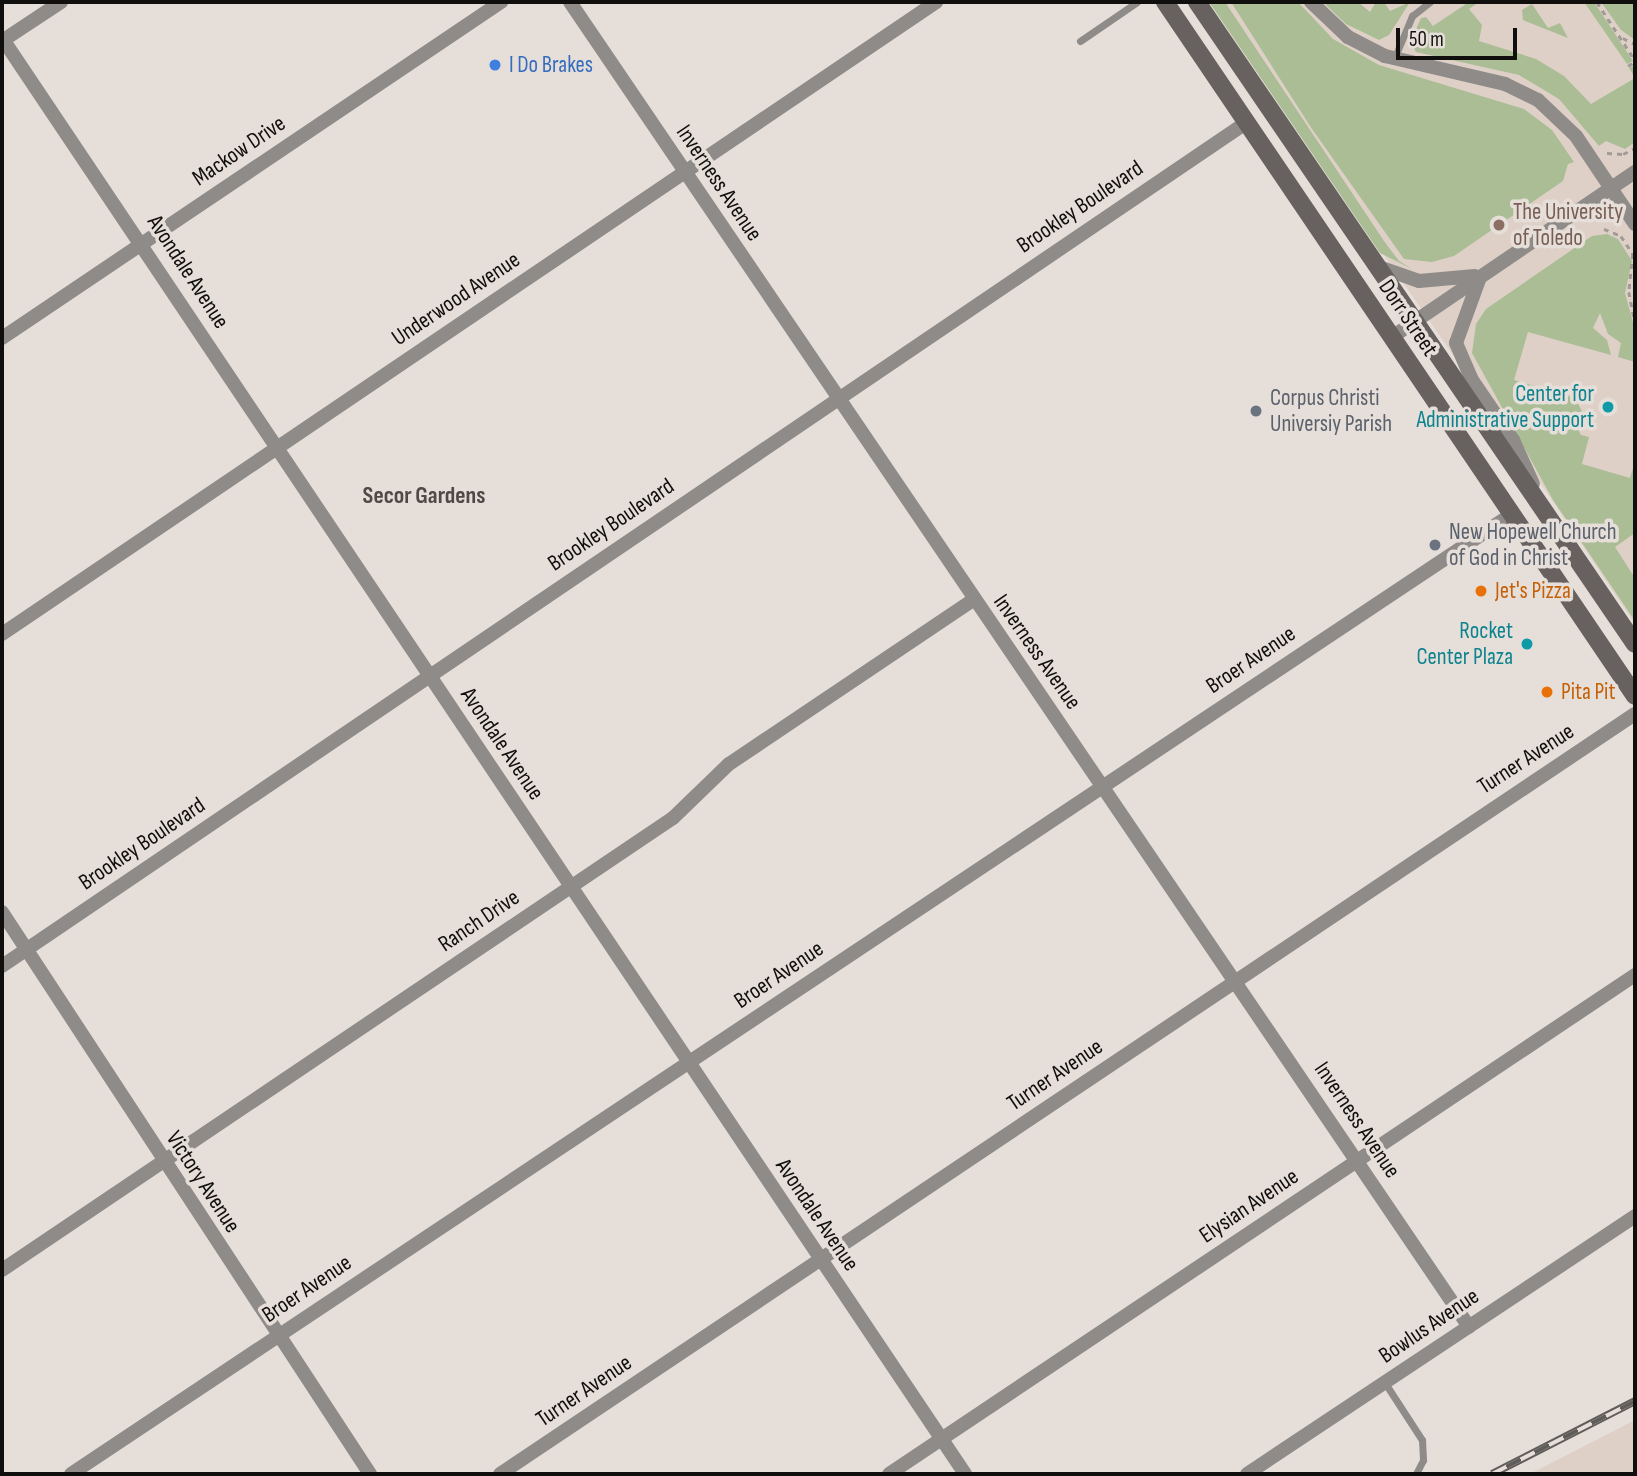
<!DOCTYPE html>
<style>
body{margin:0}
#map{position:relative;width:1637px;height:1476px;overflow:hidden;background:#e6dfd9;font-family:"Sofia Sans Condensed",sans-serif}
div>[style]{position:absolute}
.built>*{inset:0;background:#ded0c6}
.green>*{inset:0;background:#aabd95}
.path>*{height:2.5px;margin-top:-1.25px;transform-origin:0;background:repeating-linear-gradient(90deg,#a09b96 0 5px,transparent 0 10px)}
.lane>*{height:7px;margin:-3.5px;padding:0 3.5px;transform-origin:3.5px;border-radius:3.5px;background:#8e8b89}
.street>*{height:14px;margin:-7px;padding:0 7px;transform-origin:7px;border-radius:7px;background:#8e8b89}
.secondary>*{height:18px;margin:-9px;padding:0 9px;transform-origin:9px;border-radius:9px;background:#676260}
.rail>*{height:8px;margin-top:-4px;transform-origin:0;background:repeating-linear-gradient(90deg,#e6dfd9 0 16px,#605c59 0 32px);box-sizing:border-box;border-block:2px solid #605c59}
.dots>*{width:19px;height:19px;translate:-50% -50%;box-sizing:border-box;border:4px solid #e6dfd9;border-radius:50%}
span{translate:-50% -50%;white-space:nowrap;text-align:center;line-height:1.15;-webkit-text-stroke:7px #e6dfd9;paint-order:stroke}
.shop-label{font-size:23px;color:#366cbe}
.left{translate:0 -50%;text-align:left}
.street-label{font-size:23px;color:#110f0d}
.education-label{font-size:23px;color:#785e54}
.culture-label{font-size:23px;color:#0d838f}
.right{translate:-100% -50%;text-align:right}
.worship-label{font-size:23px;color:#5b616d}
.food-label{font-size:23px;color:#c56008}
.neighbourhood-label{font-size:24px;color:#504945;font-weight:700}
.frame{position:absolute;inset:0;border:4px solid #110f0d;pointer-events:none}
.scale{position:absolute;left:1396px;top:28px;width:121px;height:32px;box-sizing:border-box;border:4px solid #110f0d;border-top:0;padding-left:9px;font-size:21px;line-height:24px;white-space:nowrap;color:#110f0d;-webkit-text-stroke:5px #e6dfd9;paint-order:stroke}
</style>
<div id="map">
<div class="built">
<div style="clip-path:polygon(1210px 2px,1635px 2px,1635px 624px,1517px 448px)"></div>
<div style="clip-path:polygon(1635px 1420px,1635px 1474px,1530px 1474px)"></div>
</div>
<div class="green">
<div style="clip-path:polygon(1209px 2px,1225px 2px,1384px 241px,1399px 261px,1412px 269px,1380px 253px)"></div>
<div style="clip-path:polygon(1231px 2px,1298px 2px,1333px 39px,1379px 65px,1524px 109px,1552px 130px,1574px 162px,1568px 164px,1563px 181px,1454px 256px,1432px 262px,1404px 259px,1312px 129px)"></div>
<div style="clip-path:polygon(1323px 2px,1358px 2px,1370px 12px,1376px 2px,1384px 2px,1390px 11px,1410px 2px,1389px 35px,1379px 40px,1346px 24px)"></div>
<div style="clip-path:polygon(1469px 2px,1479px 2px,1469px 9px,1482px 25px,1479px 41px,1536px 59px,1564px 76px,1591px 104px,1635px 78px,1629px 68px,1634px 65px,1635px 67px,1635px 142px,1625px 149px,1606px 141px,1599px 146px,1559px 99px,1519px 75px,1416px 52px,1411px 41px,1421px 18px,1426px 17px,1433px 26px)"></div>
<div style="clip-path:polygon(1584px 2px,1594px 2px,1633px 61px,1627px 64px)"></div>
<div style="clip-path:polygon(1601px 2px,1635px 2px,1635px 40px,1621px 30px)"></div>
<div style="clip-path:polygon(1532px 4px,1548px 28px,1560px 23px,1568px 38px,1523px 20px,1522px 10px)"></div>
<div style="clip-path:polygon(1607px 234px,1618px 239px,1632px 261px,1625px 293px,1635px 330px,1635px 362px,1618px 357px,1621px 343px,1608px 334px,1600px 313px,1593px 328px,1607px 340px,1611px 355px,1528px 332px,1514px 380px,1575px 398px,1585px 417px,1575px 424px,1581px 435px,1589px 437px,1582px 464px,1630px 478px,1635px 462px,1635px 533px,1615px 547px,1635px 578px,1635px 621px,1553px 500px,1472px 353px,1476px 324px,1486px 309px,1592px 236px)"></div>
</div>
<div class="path">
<div style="left:1597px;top:2px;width:69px;rotate:56.8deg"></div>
<div style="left:1623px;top:38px;width:13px;rotate:27deg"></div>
<div style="left:1628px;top:66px;width:9px;rotate:-36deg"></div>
<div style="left:1607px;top:153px;width:16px;rotate:4deg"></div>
<div style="left:1623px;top:154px;width:13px;rotate:-27deg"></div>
<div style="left:1604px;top:229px;width:18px;rotate:22deg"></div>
<div style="left:1621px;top:236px;width:22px;rotate:56deg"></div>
<div style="left:1633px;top:254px;width:38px;rotate:96deg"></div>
<div style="left:1629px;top:292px;width:31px;rotate:79deg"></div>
</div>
<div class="lane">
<div style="left:1080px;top:41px;width:69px;rotate:-34.4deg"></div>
<div style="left:1394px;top:59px;width:47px;rotate:-67.3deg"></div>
<div style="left:1412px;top:16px;width:23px;rotate:-38deg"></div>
<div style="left:1385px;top:1383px;width:68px;rotate:57deg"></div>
<div style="left:1422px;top:1440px;width:20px;rotate:87deg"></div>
<div style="left:1423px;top:1460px;width:16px;rotate:117deg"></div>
</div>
<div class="street">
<div style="left:570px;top:2px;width:1601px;rotate:55.84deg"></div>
<div style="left:1311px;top:2px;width:51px;rotate:43.4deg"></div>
<div style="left:1348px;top:37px;width:42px;rotate:27.2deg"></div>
<div style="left:1385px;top:56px;width:123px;rotate:13.1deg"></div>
<div style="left:1505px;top:84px;width:37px;rotate:26deg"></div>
<div style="left:1538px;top:100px;width:52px;rotate:43.5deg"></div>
<div style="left:1576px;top:136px;width:106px;rotate:56.2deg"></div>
<div style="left:2px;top:38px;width:1729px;rotate:56.15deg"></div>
<div style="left:2px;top:41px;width:71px;rotate:-33.5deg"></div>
<div style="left:1379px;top:267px;width:42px;rotate:19.3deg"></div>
<div style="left:1419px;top:281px;width:56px;rotate:-5.1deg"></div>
<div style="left:1480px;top:277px;width:70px;rotate:110deg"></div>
<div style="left:1456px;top:343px;width:40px;rotate:66.6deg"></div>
<div style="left:1472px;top:380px;width:73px;rotate:55.7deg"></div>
<div style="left:1513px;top:440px;width:48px;rotate:65.6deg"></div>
<div style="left:1392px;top:337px;width:294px;rotate:-34.2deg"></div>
<div style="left:2px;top:338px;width:602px;rotate:-33.95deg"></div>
<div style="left:2px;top:634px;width:1128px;rotate:-34.08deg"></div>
<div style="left:2px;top:912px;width:672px;rotate:56.78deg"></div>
<div style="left:2px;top:966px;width:1504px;rotate:-34.13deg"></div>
<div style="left:2px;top:1270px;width:809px;rotate:-33.97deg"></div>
<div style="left:673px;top:818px;width:78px;rotate:-44deg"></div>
<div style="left:729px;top:764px;width:294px;rotate:-33.9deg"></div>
<div style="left:71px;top:1474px;width:1731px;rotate:-33.67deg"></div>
<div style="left:500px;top:1474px;width:1366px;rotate:-33.81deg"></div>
<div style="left:889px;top:1474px;width:898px;rotate:-33.78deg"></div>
<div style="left:1247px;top:1474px;width:466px;rotate:-33.6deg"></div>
</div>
<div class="secondary">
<div style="left:1165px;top:2px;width:838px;rotate:55.89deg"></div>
<div style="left:1197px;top:2px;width:777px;rotate:55.7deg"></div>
</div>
<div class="rail">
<div style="left:1492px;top:1474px;width:161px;rotate:-27deg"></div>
</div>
<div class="dots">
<div style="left:495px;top:65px;background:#3f7fe0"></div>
<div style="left:1499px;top:225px;background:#8d6e63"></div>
<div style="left:1608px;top:407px;background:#0f9aa8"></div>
<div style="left:1256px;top:411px;background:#6b7280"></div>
<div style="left:1435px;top:545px;background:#6b7280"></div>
<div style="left:1481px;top:591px;background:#e8710a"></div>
<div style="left:1527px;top:644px;background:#0f9aa8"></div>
<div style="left:1547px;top:692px;background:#e8710a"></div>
</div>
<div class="shop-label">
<span class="left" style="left:509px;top:65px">I Do Brakes</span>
</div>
<div class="street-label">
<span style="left:239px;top:151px;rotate:-34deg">Mackow Drive</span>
<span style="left:719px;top:183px;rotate:56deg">Inverness Avenue</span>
<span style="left:1080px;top:207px;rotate:-34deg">Brookley Boulevard</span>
<span style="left:188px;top:272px;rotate:57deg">Avondale Avenue</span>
<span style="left:456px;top:299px;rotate:-34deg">Underwood Avenue</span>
<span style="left:1408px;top:318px;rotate:56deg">Dorr Street</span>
<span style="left:611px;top:525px;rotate:-34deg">Brookley Boulevard</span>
<span style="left:1037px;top:652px;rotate:55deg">Inverness Avenue</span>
<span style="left:1251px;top:660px;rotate:-34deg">Broer Avenue</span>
<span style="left:502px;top:744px;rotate:56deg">Avondale Avenue</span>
<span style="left:1526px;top:759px;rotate:-33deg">Turner Avenue</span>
<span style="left:142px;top:844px;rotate:-34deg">Brookley Boulevard</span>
<span style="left:479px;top:921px;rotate:-34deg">Ranch Drive</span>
<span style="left:779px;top:975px;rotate:-34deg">Broer Avenue</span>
<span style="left:1055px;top:1075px;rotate:-34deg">Turner Avenue</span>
<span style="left:1357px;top:1120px;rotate:56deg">Inverness Avenue</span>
<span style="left:203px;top:1182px;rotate:57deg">Victory Avenue</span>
<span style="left:1249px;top:1206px;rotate:-34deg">Elysian Avenue</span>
<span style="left:817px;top:1215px;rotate:56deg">Avondale Avenue</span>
<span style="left:307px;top:1289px;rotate:-34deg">Broer Avenue</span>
<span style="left:1429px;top:1326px;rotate:-34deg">Bowlus Avenue</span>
<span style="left:584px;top:1391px;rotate:-34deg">Turner Avenue</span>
</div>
<div class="education-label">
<span class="left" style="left:1513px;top:225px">The University<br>of Toledo</span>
</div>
<div class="culture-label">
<span class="right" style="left:1594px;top:407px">Center for<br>Administrative Support</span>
<span class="right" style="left:1513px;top:644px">Rocket<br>Center Plaza</span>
</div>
<div class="worship-label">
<span class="left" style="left:1270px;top:411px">Corpus Christi<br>Universiy Parish</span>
<span class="left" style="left:1449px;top:545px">New Hopewell Church<br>of God in Christ</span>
</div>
<div class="food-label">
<span class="left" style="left:1495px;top:591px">Jet's Pizza</span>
<span class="left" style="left:1561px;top:692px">Pita Pit</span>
</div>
<div class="neighbourhood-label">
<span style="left:424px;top:496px">Secor Gardens</span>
</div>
<div class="frame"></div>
<div class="scale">50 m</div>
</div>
